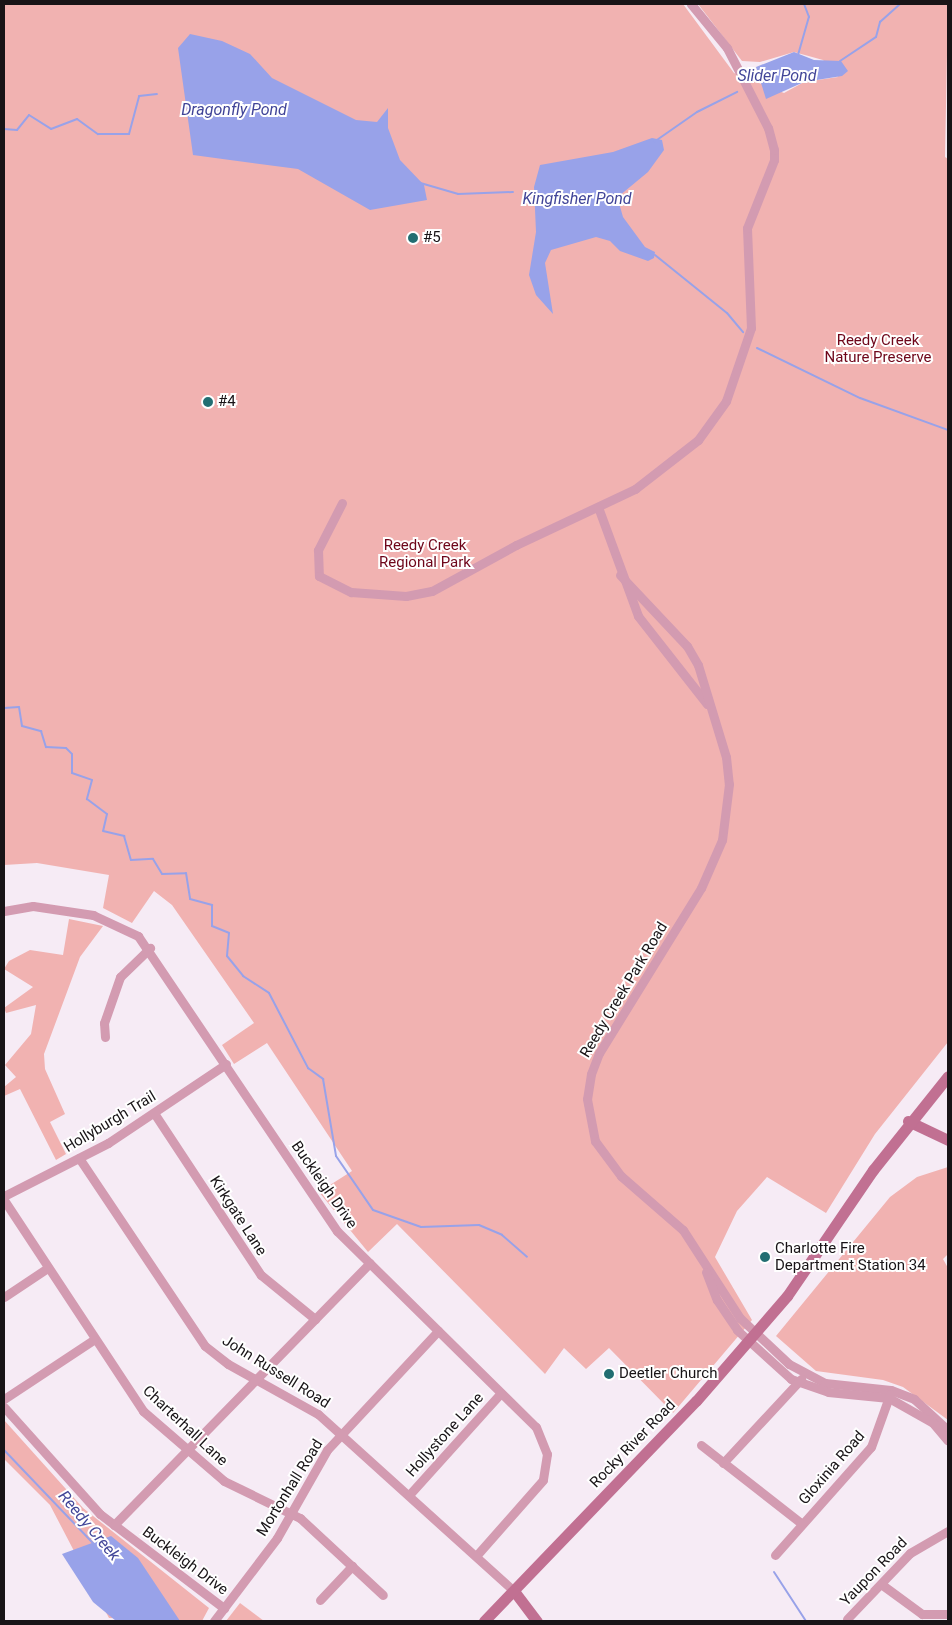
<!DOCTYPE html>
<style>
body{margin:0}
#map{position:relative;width:952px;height:1625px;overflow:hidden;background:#f6ebf5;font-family:Roboto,sans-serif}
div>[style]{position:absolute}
.green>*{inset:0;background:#f1b2b1}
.water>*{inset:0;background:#98a2e9}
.stream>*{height:2px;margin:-1px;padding:0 1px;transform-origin:1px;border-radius:1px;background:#98a2e9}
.street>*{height:9px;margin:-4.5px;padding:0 4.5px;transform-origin:4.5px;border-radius:4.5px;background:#d39bb1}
.secondary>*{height:11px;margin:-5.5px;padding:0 5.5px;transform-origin:5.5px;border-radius:5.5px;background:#c17092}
.dots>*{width:14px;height:14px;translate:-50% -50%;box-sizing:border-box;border:2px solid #fff;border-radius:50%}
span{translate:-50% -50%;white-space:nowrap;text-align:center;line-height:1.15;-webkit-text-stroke:4px #fff;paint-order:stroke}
.poi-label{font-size:15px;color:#181417}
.left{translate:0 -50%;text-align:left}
.park-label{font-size:15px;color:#6e061a}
.street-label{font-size:15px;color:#181417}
.water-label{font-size:16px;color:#414598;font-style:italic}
.frame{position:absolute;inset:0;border:5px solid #181417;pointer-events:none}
</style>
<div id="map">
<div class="green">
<div style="clip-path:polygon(4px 4px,683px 4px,734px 73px,784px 93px,804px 82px,838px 77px,823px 60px,794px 52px,760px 62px,742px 61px,698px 4px,948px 4px,945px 157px,948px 159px,948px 1042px,875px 1134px,826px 1213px,767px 1177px,737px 1211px,715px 1257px,752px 1320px,673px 1413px,609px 1348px,586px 1369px,564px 1348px,545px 1374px,397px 1224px,368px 1252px,319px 1192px,352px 1171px,267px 1043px,234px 1064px,222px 1045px,254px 1023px,172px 905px,154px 891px,132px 923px,103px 908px,109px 875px,37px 863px,4px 865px)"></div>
<div style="clip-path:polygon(69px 919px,103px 926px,80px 957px,44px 1054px,45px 1069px,65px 1114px,50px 1122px,66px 1154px,56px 1160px,20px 1089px,4px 1096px,4px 1087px,16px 1077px,5px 1065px,31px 1034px,36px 1005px,6px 1013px,4px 1008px,33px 987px,4px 969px,9px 961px,30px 950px,63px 955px)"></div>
<div style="clip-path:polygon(948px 1167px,948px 1254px,943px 1259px,948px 1268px,948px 1420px,903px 1387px,883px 1380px,816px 1371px,776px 1336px,890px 1197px,917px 1177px)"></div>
<div style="clip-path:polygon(4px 1420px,83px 1508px,209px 1608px,202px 1621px,109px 1618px,50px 1505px,4px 1459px)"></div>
<div style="clip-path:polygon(240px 1603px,264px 1621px,226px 1621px)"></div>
</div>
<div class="water">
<div style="clip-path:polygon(190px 34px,222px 41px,250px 54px,272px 78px,356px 120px,377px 122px,388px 108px,388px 128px,400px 160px,424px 185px,427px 200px,370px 210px,298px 169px,193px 155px,178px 48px)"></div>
<div style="clip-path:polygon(794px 52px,814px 60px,841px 61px,848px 71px,842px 76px,804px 82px,766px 99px,756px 67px)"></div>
<div style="clip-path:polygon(652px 138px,662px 140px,664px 150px,648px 172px,619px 196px,619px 203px,623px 217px,645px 247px,655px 252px,654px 258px,648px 261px,620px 251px,610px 241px,596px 237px,551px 250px,545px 263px,553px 314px,536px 295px,529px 275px,536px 232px,534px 187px,540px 165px,613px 152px)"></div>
<div style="clip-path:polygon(111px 1536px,138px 1558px,180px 1621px,116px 1621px,93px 1602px,62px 1554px)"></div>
</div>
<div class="stream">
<div style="left:798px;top:55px;width:40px;rotate:-74deg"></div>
<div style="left:809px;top:17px;width:14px;rotate:-111deg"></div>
<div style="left:840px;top:61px;width:43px;rotate:-33.7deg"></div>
<div style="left:876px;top:37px;width:16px;rotate:-75deg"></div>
<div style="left:880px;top:22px;width:27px;rotate:-42deg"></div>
<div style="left:4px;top:129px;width:13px;rotate:4deg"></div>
<div style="left:17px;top:130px;width:19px;rotate:-51deg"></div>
<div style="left:29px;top:115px;width:26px;rotate:32deg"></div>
<div style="left:51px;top:129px;width:28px;rotate:-21deg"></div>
<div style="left:77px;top:119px;width:26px;rotate:36deg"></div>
<div style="left:98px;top:134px;width:31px"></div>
<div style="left:129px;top:134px;width:39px;rotate:-75deg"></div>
<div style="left:139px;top:96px;width:18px;rotate:-6deg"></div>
<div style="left:654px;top:142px;width:52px;rotate:-34.9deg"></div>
<div style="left:697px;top:112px;width:45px;rotate:-26.6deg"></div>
<div style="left:417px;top:182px;width:43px;rotate:16.3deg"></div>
<div style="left:458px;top:194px;width:55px;rotate:-2.1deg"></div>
<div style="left:655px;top:255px;width:92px;rotate:38.9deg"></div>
<div style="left:727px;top:313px;width:25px;rotate:50deg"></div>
<div style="left:757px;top:348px;width:114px;rotate:25.9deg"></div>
<div style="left:860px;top:398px;width:94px;rotate:20deg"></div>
<div style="left:4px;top:708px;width:15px;rotate:-4deg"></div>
<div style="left:19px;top:707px;width:19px;rotate:81deg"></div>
<div style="left:22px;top:726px;width:20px;rotate:15deg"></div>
<div style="left:41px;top:731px;width:17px;rotate:73deg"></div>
<div style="left:46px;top:747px;width:20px;rotate:3deg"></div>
<div style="left:66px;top:748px;width:8px;rotate:45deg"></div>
<div style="left:72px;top:754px;width:19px;rotate:90deg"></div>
<div style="left:72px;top:773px;width:21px;rotate:19deg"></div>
<div style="left:92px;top:780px;width:20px;rotate:105deg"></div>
<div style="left:87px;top:799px;width:25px;rotate:37deg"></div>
<div style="left:107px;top:814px;width:17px;rotate:103deg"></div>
<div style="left:103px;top:831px;width:22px;rotate:13deg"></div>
<div style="left:124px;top:836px;width:25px;rotate:74deg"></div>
<div style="left:131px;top:860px;width:22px;rotate:-3deg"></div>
<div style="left:153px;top:859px;width:17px;rotate:59deg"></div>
<div style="left:162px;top:874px;width:24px;rotate:-2deg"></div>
<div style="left:186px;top:873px;width:26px;rotate:81deg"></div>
<div style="left:190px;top:899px;width:23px;rotate:15deg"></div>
<div style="left:212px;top:905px;width:21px;rotate:90deg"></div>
<div style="left:212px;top:926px;width:18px;rotate:22deg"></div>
<div style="left:229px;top:933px;width:23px;rotate:95deg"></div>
<div style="left:227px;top:956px;width:26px;rotate:51deg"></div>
<div style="left:243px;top:976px;width:31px;rotate:33deg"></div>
<div style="left:269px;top:993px;width:85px;rotate:62.5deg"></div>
<div style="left:308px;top:1068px;width:19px;rotate:36deg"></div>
<div style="left:323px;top:1079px;width:78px;rotate:80.4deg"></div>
<div style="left:336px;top:1156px;width:65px;rotate:55.6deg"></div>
<div style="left:373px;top:1210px;width:51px;rotate:19.5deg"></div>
<div style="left:421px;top:1227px;width:58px;rotate:-2deg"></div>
<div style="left:479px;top:1225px;width:25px;rotate:23deg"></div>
<div style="left:502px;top:1235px;width:33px;rotate:41deg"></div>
<div style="left:4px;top:1450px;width:129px;rotate:46.3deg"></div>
<div style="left:774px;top:1572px;width:59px;rotate:56.9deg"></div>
</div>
<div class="street">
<div style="left:342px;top:503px;width:53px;rotate:117.1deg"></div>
<div style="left:318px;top:550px;width:26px;rotate:88deg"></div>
<div style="left:319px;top:576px;width:36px;rotate:27deg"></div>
<div style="left:351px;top:592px;width:55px;rotate:4.2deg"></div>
<div style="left:406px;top:596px;width:26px;rotate:-11deg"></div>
<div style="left:432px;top:591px;width:96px;rotate:-28.7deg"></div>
<div style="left:516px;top:545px;width:132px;rotate:-25.2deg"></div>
<div style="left:635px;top:489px;width:80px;rotate:-37.9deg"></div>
<div style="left:698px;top:440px;width:48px;rotate:-54.3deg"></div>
<div style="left:726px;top:401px;width:77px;rotate:-71.1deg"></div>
<div style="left:751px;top:328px;width:100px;rotate:-92.3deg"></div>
<div style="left:747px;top:228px;width:73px;rotate:-68.3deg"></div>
<div style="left:774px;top:160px;width:10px;rotate:-90deg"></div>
<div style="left:774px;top:150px;width:23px;rotate:-105deg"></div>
<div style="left:768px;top:128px;width:90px;rotate:-117.1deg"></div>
<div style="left:727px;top:48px;width:57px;rotate:-129.3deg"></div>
<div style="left:598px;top:507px;width:116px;rotate:69.8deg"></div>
<div style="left:638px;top:616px;width:112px;rotate:51.9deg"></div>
<div style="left:620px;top:575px;width:98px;rotate:46.7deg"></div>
<div style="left:687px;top:646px;width:22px;rotate:60deg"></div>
<div style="left:698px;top:665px;width:96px;rotate:73.1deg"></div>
<div style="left:726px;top:757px;width:27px;rotate:84deg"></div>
<div style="left:729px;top:784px;width:56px;rotate:97.1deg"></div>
<div style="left:722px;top:840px;width:52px;rotate:113.6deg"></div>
<div style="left:701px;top:888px;width:194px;rotate:121.7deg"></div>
<div style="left:599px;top:1053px;width:22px;rotate:111deg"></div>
<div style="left:591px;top:1074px;width:25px;rotate:99deg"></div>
<div style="left:587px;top:1099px;width:43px;rotate:79.2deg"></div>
<div style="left:595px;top:1141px;width:44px;rotate:53.4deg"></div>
<div style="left:621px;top:1176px;width:82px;rotate:41.1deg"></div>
<div style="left:683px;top:1230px;width:105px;rotate:57.1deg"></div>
<div style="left:740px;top:1318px;width:67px;rotate:43.2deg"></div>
<div style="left:789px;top:1364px;width:41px;rotate:27.8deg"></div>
<div style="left:825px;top:1383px;width:66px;rotate:6.1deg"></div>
<div style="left:891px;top:1390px;width:25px;rotate:21deg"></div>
<div style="left:914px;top:1399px;width:46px;rotate:42.4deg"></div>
<div style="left:4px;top:911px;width:29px;rotate:-10deg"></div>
<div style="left:33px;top:906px;width:61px;rotate:8.5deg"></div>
<div style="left:93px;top:915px;width:50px;rotate:25deg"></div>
<div style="left:138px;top:936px;width:356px;rotate:56deg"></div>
<div style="left:337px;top:1231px;width:279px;rotate:44.6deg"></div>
<div style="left:536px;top:1427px;width:29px;rotate:68deg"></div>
<div style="left:547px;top:1454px;width:26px;rotate:99deg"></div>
<div style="left:543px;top:1480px;width:101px;rotate:131.4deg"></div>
<div style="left:105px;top:1037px;width:14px;rotate:-94deg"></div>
<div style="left:104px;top:1023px;width:49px;rotate:-70.8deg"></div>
<div style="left:120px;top:977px;width:42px;rotate:-44deg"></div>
<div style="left:154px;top:1113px;width:194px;rotate:56.6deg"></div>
<div style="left:261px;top:1275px;width:70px;rotate:39.2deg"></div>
<div style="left:79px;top:1158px;width:226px;rotate:56.2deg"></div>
<div style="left:205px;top:1346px;width:29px;rotate:38deg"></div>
<div style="left:228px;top:1364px;width:103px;rotate:29.1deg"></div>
<div style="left:318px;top:1414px;width:264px;rotate:42.1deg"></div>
<div style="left:4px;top:1196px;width:117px;rotate:-27deg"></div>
<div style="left:108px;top:1143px;width:142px;rotate:-33.8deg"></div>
<div style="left:4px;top:1200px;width:253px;rotate:56.6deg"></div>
<div style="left:143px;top:1411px;width:107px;rotate:40.8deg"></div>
<div style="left:224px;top:1481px;width:85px;rotate:26deg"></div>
<div style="left:300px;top:1518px;width:113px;rotate:42.9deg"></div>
<div style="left:706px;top:1272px;width:30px;rotate:69deg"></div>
<div style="left:717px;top:1300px;width:36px;rotate:56deg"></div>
<div style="left:737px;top:1330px;width:73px;rotate:42.2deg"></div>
<div style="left:791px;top:1379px;width:39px;rotate:19deg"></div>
<div style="left:828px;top:1392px;width:61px;rotate:5.6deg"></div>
<div style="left:889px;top:1398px;width:51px;rotate:29.6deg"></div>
<div style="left:933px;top:1423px;width:23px;rotate:50deg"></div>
<div style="left:4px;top:1297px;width:50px;rotate:-33.7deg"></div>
<div style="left:4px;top:1399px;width:107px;rotate:-33.5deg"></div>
<div style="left:4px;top:1407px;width:144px;rotate:48.1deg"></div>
<div style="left:100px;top:1514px;width:156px;rotate:37.2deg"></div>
<div style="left:701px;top:1445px;width:128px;rotate:38deg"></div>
<div style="left:723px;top:1463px;width:115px;rotate:-47.1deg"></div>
<div style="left:409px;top:1495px;width:137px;rotate:-48deg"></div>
<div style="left:114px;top:1525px;width:366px;rotate:-45.7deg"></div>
<div style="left:775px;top:1555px;width:144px;rotate:-48.4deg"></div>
<div style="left:871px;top:1447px;width:56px;rotate:-70.3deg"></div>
<div style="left:881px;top:1584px;width:51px;rotate:36.2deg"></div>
<div style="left:922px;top:1614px;width:26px"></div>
<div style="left:320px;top:1600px;width:47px;rotate:-46.7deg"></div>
<div style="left:847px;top:1619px;width:91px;rotate:-46.3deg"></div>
<div style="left:910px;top:1553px;width:44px;rotate:-30.1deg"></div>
<div style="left:214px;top:1621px;width:104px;rotate:-52.8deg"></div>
<div style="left:277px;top:1538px;width:101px;rotate:-60.4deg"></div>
<div style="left:327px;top:1450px;width:163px;rotate:-47deg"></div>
</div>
<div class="secondary">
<div style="left:908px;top:1121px;width:44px;rotate:25.4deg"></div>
<div style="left:514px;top:1591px;width:38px;rotate:53deg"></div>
<div style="left:484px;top:1621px;width:306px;rotate:-46.1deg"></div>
<div style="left:696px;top:1401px;width:139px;rotate:-49.1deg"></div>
<div style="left:787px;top:1296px;width:153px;rotate:-55.7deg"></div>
<div style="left:873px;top:1170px;width:120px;rotate:-51.4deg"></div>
</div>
<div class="dots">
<div style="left:413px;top:238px;background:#226e72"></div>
<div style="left:208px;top:402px;background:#226e72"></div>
<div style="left:765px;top:1257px;background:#226e72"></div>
<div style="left:609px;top:1374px;background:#226e72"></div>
</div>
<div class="poi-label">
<span class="left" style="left:423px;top:238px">#5</span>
<span class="left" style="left:218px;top:402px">#4</span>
<span class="left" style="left:775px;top:1257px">Charlotte Fire<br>Department Station 34</span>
<span class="left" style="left:619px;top:1374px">Deetler Church</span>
</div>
<div class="park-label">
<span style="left:878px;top:349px">Reedy Creek<br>Nature Preserve</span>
<span style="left:425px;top:554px">Reedy Creek<br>Regional Park</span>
</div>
<div class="street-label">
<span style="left:624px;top:990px;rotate:-59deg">Reedy Creek Park Road</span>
<span style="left:110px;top:1122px;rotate:-31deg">Hollyburgh Trail</span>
<span style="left:324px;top:1185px;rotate:55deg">Buckleigh Drive</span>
<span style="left:238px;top:1216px;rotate:57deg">Kirkgate Lane</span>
<span style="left:276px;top:1372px;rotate:32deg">John Russell Road</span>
<span style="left:185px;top:1426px;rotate:43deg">Charterhall Lane</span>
<span style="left:445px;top:1435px;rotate:-48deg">Hollystone Lane</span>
<span style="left:633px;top:1444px;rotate:-46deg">Rocky River Road</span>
<span style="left:832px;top:1468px;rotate:-49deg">Gloxinia Road</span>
<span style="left:290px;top:1488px;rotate:-58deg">Mortonhall Road</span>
<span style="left:185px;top:1561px;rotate:37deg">Buckleigh Drive</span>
<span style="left:874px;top:1572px;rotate:-46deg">Yaupon Road</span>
</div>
<div class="water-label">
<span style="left:777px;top:76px">Slider Pond</span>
<span style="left:234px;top:110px">Dragonfly Pond</span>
<span style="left:577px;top:199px">Kingfisher Pond</span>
<span style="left:89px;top:1526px;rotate:50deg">Reedy Creek</span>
</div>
<div class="frame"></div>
</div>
